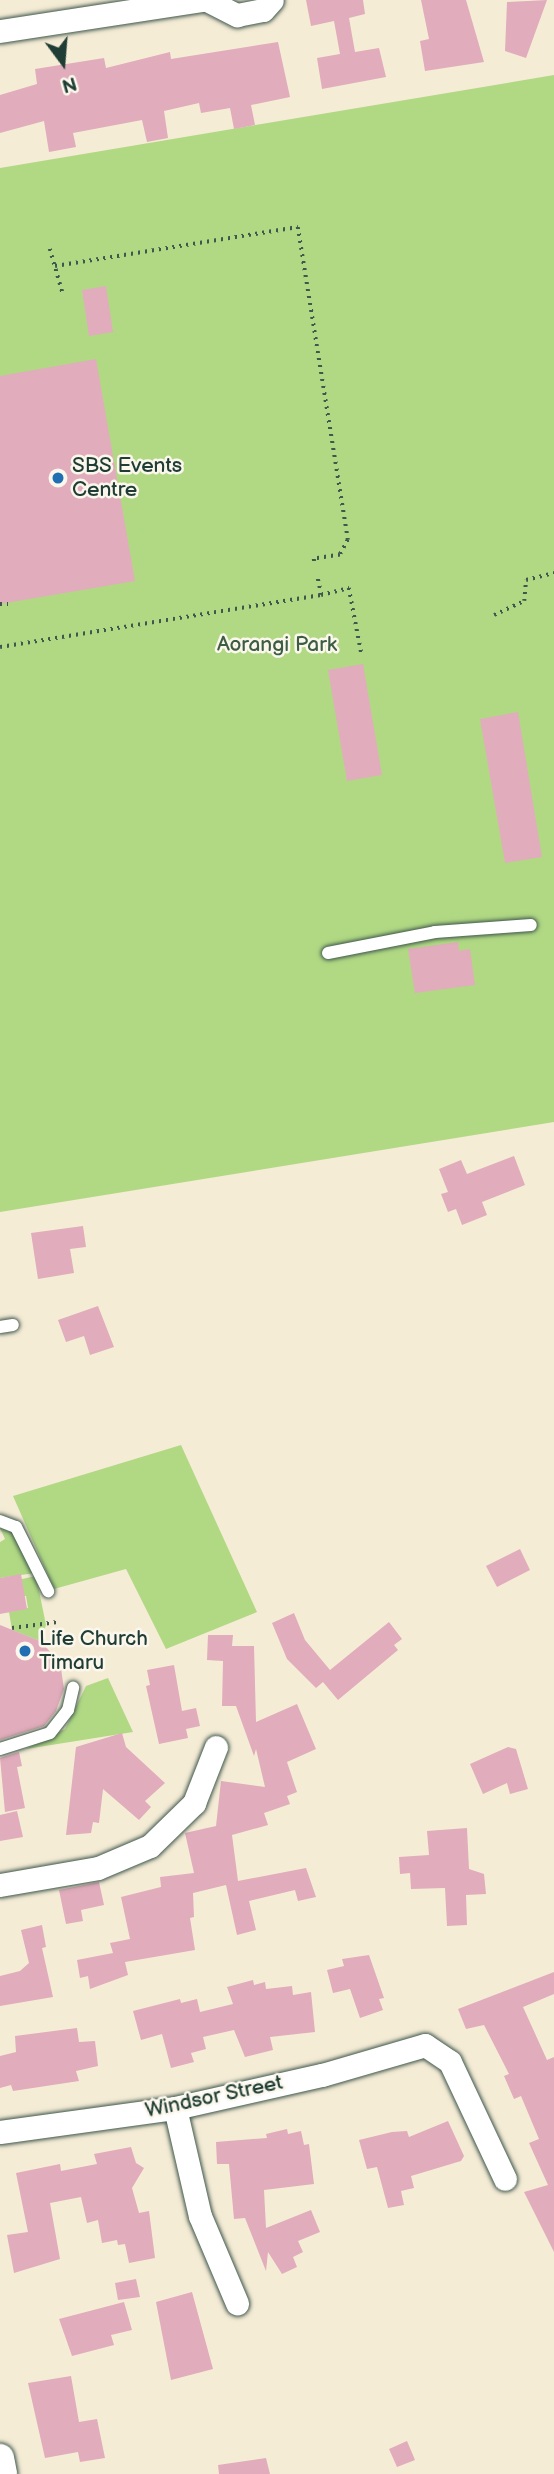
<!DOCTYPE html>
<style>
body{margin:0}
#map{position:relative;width:554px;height:2474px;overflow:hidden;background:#f5ecd6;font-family:"Balsamiq Sans",sans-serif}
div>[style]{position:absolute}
.green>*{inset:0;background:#b1d984}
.building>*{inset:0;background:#e1acbb}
.path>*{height:3.5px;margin-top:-1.75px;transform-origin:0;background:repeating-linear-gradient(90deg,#3f574c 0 2px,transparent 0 7px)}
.roads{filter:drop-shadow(0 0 2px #3f574c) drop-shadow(0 0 2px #3f574c)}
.service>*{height:12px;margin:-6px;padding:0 6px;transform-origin:6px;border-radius:6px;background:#fff}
.minor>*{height:23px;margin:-11.5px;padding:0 11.5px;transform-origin:11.5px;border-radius:11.5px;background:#fff}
.tertiary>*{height:28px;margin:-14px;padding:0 14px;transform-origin:14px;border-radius:14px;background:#fff}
.dots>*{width:19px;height:19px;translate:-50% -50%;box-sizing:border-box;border:4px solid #fbf7ec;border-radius:50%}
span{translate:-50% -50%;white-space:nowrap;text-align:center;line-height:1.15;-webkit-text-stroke:5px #fbf7ec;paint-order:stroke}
.poi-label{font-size:21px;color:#1f3d34}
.left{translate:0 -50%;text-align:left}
.park-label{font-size:21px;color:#3c5c44}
.street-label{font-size:21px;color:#1f3d34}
.north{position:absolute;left:28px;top:28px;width:70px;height:70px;-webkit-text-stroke:5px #fbf7ec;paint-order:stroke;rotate:164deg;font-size:19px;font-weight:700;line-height:28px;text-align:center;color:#1f3d34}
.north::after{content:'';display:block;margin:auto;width:24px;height:32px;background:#1f3d34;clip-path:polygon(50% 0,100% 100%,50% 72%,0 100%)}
</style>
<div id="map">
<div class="green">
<div style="clip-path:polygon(554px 75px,554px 1122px,0 1212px,0 168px)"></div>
<div style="clip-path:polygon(181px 1445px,257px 1612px,166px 1649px,126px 1569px,54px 1589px,13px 1496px)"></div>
<div style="clip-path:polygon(0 1528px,13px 1532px,35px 1573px,0 1578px,0 1542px,5px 1539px)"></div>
<div style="clip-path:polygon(36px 1576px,46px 1625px,40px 1641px,12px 1630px,9px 1612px,28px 1608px,26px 1596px,22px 1596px,22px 1579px)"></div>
<div style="clip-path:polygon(108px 1678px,133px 1732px,26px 1749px,65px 1729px,86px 1686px)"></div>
</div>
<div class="building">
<div style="clip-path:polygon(306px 0,363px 0,365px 14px,349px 18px,355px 52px,379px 48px,386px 77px,322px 89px,317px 58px,340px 54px,334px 21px,311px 26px)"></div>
<div style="clip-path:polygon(421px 0,466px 0,484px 62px,425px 71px,420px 41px,429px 39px)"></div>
<div style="clip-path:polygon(547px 0,526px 58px,505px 51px,507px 2px)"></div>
<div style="clip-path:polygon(278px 42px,290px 97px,251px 105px,255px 125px,234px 129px,230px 108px,201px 113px,199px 103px,164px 111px,168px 138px,147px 142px,142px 120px,73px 133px,76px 147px,49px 152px,44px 121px,0 133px,0 95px,37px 84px,35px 69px,104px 58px,106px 68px,170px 52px,171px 59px)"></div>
<div style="clip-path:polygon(106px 286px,113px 332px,89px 336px,82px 290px)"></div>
<div style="clip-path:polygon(96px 359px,135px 581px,0 604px,0 376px)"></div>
<div style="clip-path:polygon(363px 664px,382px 775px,347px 781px,328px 670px)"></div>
<div style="clip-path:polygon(518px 712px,542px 857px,505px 863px,480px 719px)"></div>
<div style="clip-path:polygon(458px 942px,459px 951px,470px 949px,475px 985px,415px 993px,408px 949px)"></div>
<div style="clip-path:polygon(514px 1156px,525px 1185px,482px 1202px,487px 1215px,462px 1225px,456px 1209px,448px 1212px,441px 1194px,448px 1192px,439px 1169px,461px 1160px,467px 1174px)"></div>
<div style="clip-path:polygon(83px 1226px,86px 1247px,70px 1249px,74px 1273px,38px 1279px,31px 1233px)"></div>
<div style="clip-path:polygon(98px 1306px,114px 1347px,90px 1355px,84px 1336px,66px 1342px,58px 1320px)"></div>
<div style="clip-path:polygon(520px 1549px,530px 1570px,497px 1587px,486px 1566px)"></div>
<div style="clip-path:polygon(21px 1574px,27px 1609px,0 1614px,0 1578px)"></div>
<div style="clip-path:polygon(294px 1613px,305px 1640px,330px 1670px,389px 1622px,402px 1639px,394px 1645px,398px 1650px,338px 1700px,323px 1682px,316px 1688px,287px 1659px,272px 1623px)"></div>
<div style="clip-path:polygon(0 1625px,40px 1641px,60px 1662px,64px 1689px,56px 1711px,44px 1726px,0 1740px)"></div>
<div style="clip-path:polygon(208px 1635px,233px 1635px,232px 1646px,254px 1646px,256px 1722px,297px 1704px,316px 1749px,287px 1762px,297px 1792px,287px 1796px,290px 1804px,264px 1813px,268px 1825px,232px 1835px,238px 1881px,306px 1868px,316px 1897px,298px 1901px,295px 1890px,249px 1901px,256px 1930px,237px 1935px,226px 1885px,193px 1893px,194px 1917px,190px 1918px,195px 1950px,125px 1962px,128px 1975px,90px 1989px,88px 1976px,80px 1978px,77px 1960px,113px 1953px,110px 1943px,130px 1939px,121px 1897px,161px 1887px,160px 1877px,194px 1873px,185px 1833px,216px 1826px,221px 1781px,265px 1787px,256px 1749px,254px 1756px,236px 1706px,222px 1706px,223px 1661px,207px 1660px)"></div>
<div style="clip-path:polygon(174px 1665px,182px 1711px,196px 1708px,200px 1726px,186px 1729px,188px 1738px,159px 1744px,146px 1686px,150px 1685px,147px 1670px)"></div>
<div style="clip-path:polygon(122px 1733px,126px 1747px,165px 1783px,145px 1801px,151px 1807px,139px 1820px,103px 1789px,99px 1823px,93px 1822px,91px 1833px,66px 1835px,76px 1747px)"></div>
<div style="clip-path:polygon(508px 1747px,516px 1749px,528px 1789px,510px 1794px,507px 1783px,483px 1794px,470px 1764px)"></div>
<div style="clip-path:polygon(19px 1752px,22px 1766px,17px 1767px,25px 1808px,5px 1812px,0 1758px)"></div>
<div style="clip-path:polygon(17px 1811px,23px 1837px,0 1841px,0 1815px)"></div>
<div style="clip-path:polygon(467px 1828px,469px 1869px,484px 1874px,486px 1894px,466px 1895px,467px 1925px,447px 1926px,445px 1888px,411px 1889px,410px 1873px,400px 1874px,399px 1857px,429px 1855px,427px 1831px)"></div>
<div style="clip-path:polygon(99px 1882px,104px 1905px,81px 1910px,83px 1921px,66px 1924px,59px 1890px)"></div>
<div style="clip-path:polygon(42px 1925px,46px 1947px,42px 1948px,53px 1997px,0 2006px,0 1976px,20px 1971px,29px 1963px,21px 1930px)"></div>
<div style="clip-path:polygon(369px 1955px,384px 1998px,379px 1999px,383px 2010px,360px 2018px,350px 1989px,333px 1993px,327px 1970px,344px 1966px,342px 1959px)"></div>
<div style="clip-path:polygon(554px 1972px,554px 1994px,523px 2007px,547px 2060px,554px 2057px,554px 2252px,524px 2192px,548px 2185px,529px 2143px,539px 2139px,521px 2096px,514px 2099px,504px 2076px,509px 2074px,484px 2025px,466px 2029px,458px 2009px)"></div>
<div style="clip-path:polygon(253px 1980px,254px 1985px,265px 1982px,266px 1989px,292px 1986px,293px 1995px,311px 1992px,315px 2032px,270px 2037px,273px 2050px,245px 2057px,234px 2030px,203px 2037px,206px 2049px,191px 2053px,194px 2062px,171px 2068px,162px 2034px,141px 2040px,133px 2011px,180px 1999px,181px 2003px,197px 1999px,200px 2012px,233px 2004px,227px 1987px)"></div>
<div style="clip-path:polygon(77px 2028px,79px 2042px,95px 2041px,98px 2066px,76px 2071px,79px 2081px,13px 2091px,11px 2085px,0 2088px,0 2056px,16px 2052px,15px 2036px)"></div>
<div style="clip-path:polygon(448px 2121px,464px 2156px,461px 2161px,411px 2176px,414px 2188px,401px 2191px,404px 2205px,388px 2208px,377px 2167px,367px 2169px,359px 2140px,392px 2132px,407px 2131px,409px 2137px)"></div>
<div style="clip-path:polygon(287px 2129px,288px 2134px,301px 2131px,304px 2145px,309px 2144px,314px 2184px,264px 2190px,266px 2228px,311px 2210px,320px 2232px,298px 2241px,303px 2252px,293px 2257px,297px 2267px,282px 2274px,268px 2252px,266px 2271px,245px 2218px,234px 2219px,229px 2164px,217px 2164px,216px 2142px,267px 2138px,266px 2134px)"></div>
<div style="clip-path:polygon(131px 2147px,136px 2163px,144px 2168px,132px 2188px,139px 2213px,149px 2211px,155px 2258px,129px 2263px,125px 2244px,118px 2245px,117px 2240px,102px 2243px,98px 2220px,87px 2223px,81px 2197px,50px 2203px,60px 2259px,14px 2273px,7px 2235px,28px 2232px,16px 2173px,60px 2164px,61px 2171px,97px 2164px,94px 2154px)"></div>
<div style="clip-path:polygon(136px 2279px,140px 2297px,118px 2300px,115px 2283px)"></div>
<div style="clip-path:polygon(192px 2292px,213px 2369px,171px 2380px,156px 2302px)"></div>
<div style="clip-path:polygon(124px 2302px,132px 2330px,111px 2335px,114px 2345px,72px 2356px,59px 2319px)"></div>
<div style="clip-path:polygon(71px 2376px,79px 2422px,97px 2419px,105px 2458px,80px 2462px,78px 2452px,45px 2458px,28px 2383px)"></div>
<div style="clip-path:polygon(407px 2441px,415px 2460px,397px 2467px,389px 2449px)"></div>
<div style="clip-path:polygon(266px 2458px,270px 2474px,219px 2474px,218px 2465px)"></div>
</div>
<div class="path">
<div style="left:50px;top:249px;width:47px;rotate:73.9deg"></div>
<div style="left:55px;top:266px;width:246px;rotate:-9.1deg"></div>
<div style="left:298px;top:227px;width:317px;rotate:80.9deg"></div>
<div style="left:348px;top:540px;width:17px;rotate:118deg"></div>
<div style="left:340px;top:555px;width:26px;rotate:171deg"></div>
<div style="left:314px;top:559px;width:6px;rotate:81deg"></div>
<div style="left:321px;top:595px;width:29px;rotate:-14deg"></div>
<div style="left:349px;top:588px;width:69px;rotate:79.2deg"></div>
<div style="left:0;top:604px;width:8px"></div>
<div style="left:494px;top:615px;width:33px;rotate:-25deg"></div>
<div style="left:524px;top:601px;width:21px;rotate:-85deg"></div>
<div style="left:526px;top:580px;width:29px;rotate:-14deg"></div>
<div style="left:0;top:647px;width:325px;rotate:-9.2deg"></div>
<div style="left:321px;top:595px;width:19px;rotate:-102deg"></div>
<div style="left:12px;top:1628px;width:46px;rotate:-7.4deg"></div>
</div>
<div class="roads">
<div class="service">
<div style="left:328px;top:953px;width:109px;rotate:-11.1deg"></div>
<div style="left:435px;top:932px;width:96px;rotate:-4.2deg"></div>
<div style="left:0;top:1327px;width:13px;rotate:-9deg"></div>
<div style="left:0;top:1521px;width:17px;rotate:21deg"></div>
<div style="left:16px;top:1527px;width:72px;rotate:63.4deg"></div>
<div style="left:0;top:1749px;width:52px;rotate:-17.7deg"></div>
<div style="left:50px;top:1733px;width:29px;rotate:-52deg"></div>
<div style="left:68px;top:1710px;width:23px;rotate:-77deg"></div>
</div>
<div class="minor">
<div style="left:207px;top:0;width:34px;rotate:27deg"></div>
<div style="left:237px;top:15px;width:26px;rotate:-11deg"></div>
<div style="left:263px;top:10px;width:13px;rotate:-48deg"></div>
<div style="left:0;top:31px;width:205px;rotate:-8.7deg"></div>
<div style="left:0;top:1885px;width:99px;rotate:-9.8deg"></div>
<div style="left:98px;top:1868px;width:56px;rotate:-22.9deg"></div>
<div style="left:150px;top:1846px;width:62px;rotate:-44.3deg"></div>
<div style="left:194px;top:1803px;width:60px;rotate:-68.6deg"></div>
<div style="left:175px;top:2108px;width:111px;rotate:77deg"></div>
<div style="left:200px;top:2216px;width:95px;rotate:67deg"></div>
<div style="left:0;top:2132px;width:177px;rotate:-7.8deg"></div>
<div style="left:175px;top:2108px;width:151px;rotate:-12.7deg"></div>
<div style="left:322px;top:2075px;width:107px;rotate:-16.2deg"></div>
<div style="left:425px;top:2045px;width:30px;rotate:34deg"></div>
<div style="left:450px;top:2062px;width:129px;rotate:64.8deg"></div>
</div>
<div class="tertiary">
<div style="left:0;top:2458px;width:16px;rotate:79deg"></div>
</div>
</div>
<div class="dots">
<div style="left:58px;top:478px;background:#1f6fb2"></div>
<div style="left:25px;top:1651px;background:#1f6fb2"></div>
</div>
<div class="poi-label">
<span class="left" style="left:72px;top:478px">SBS Events<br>Centre</span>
<span class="left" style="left:39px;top:1651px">Life Church<br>Timaru</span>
</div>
<div class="park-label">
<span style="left:277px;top:645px">Aorangi Park</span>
</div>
<div class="street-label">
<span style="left:214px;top:2097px;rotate:-12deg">Windsor Street</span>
</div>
<div class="north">N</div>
</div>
